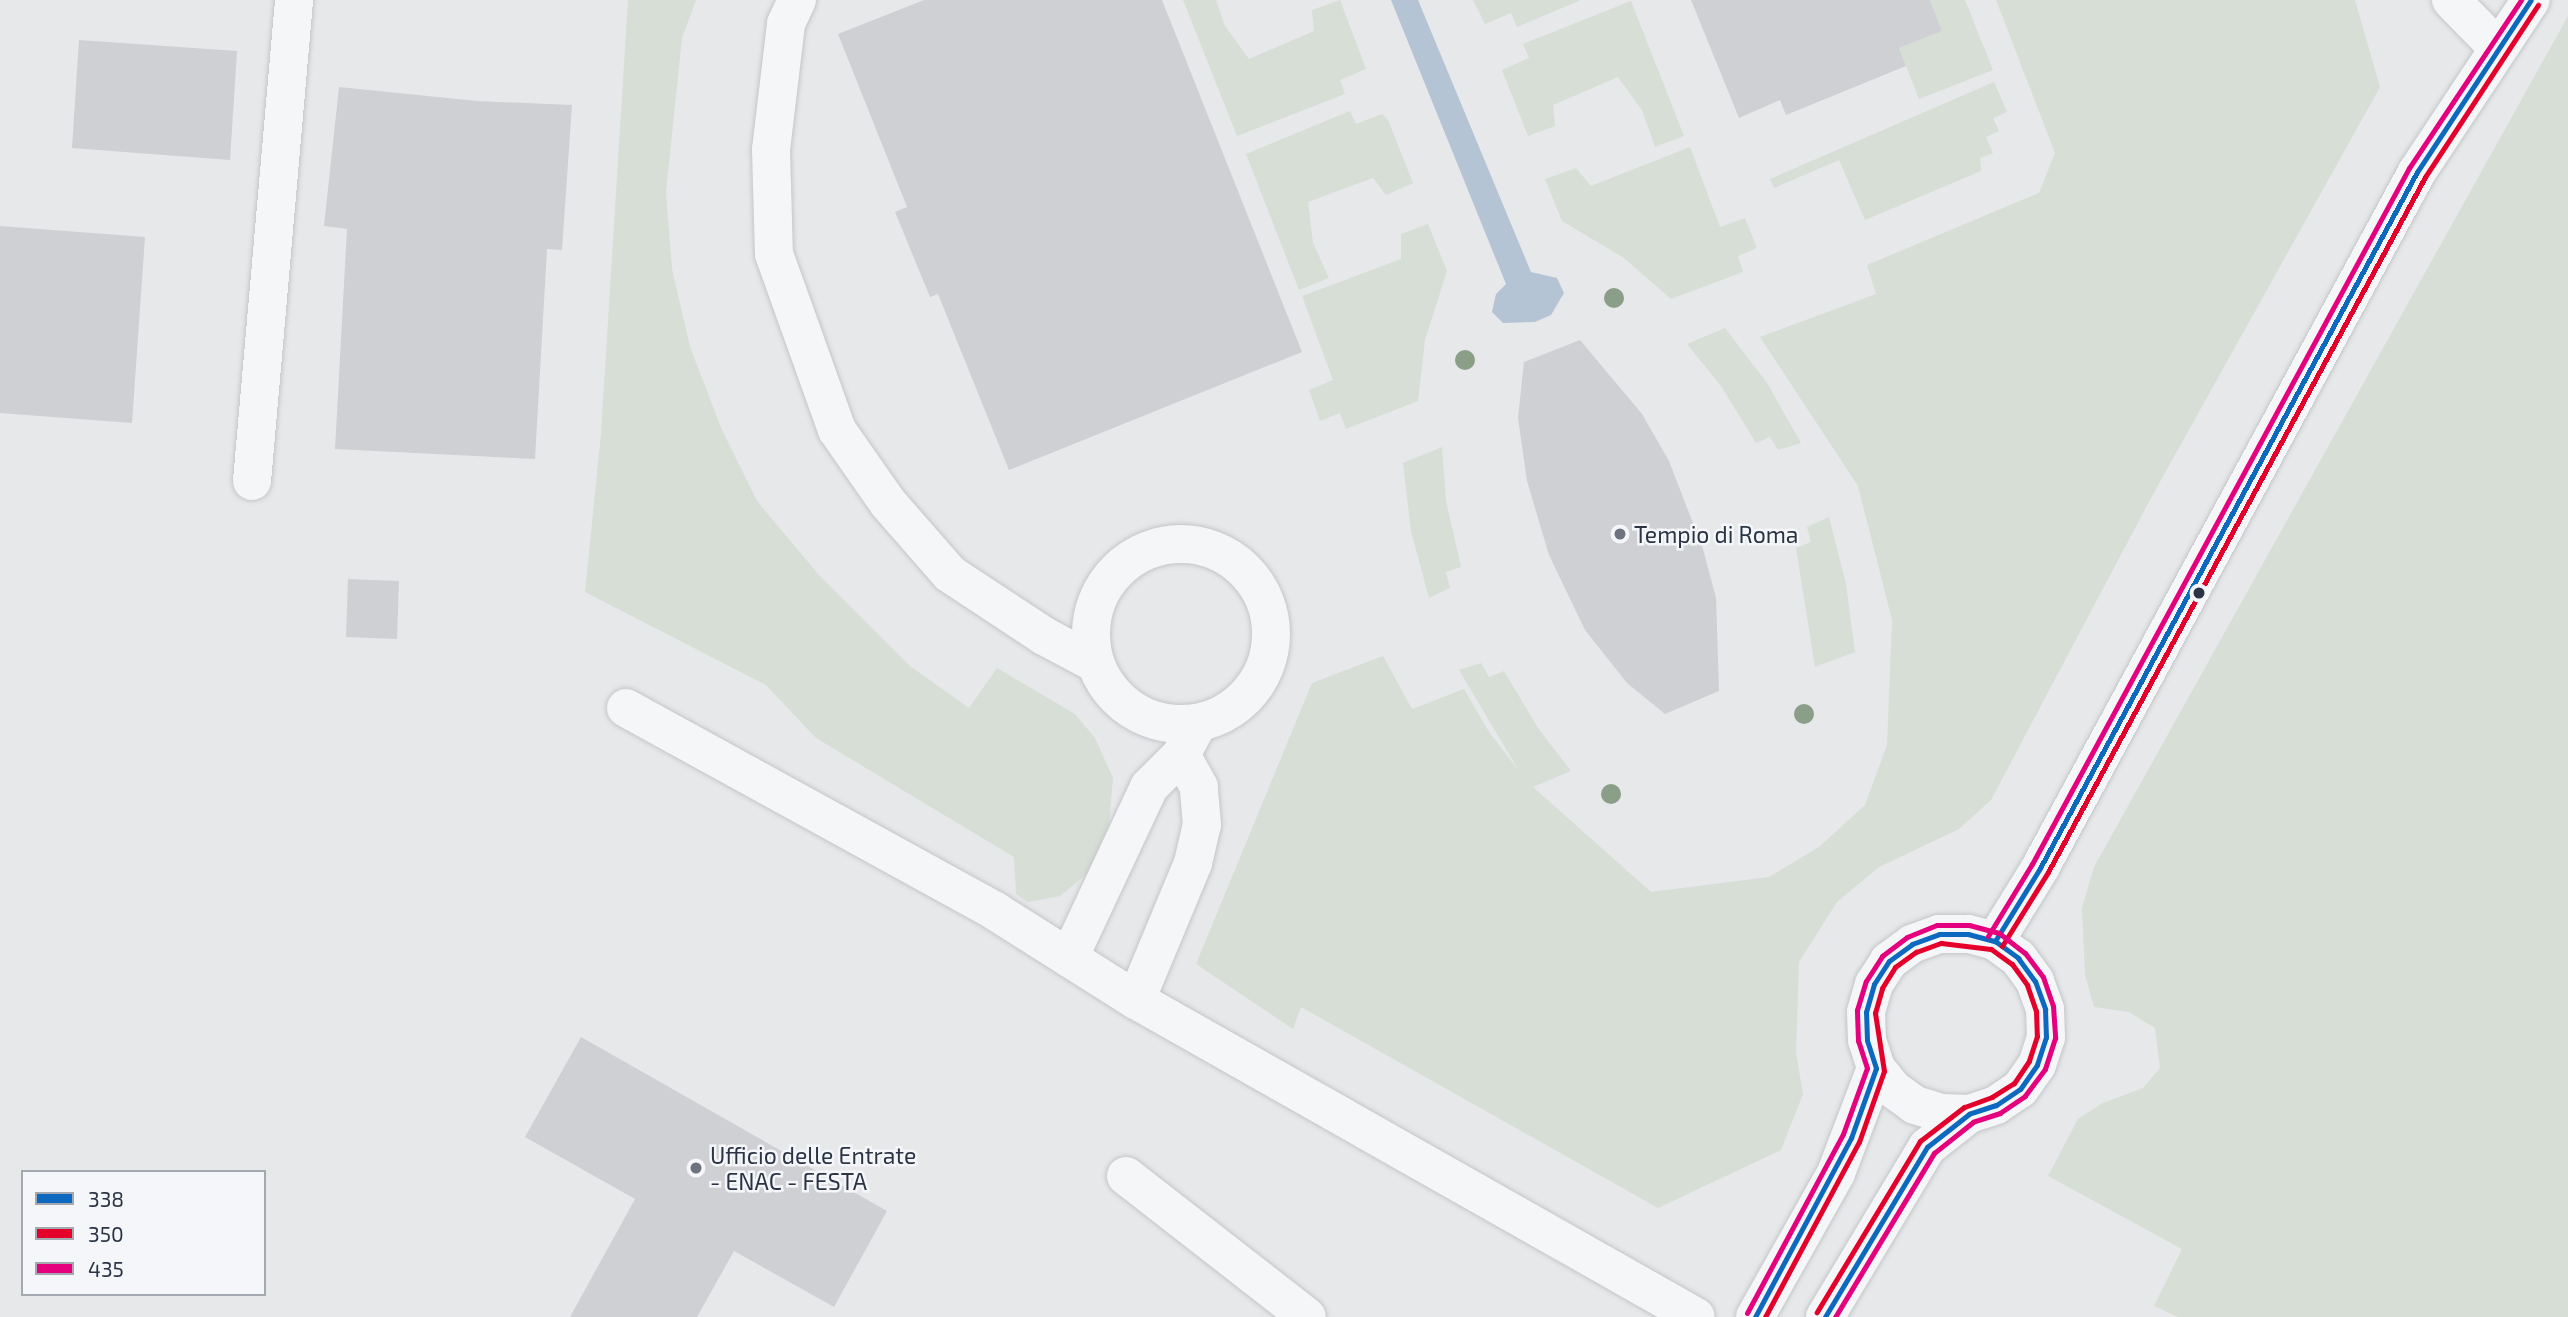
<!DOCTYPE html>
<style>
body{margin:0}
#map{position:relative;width:2568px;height:1317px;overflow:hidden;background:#e6e8ea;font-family:"Exo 2",sans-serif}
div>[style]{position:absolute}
.green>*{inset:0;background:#d6ded6}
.water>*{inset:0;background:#b4c4d5}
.building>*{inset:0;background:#ced0d3}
.roads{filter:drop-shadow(0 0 2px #c4c6c8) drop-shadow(0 0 2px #c4c6c8)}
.minor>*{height:38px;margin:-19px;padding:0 19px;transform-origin:19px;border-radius:19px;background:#f5f6f7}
.minor>.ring{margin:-19px;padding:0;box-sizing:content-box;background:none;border:38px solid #f5f6f7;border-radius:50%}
.bus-1>*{height:5px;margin:-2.5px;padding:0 2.5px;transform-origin:2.5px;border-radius:2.5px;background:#0c69bf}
.bus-2>*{height:5px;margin:-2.5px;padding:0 2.5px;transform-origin:2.5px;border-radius:2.5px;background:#e4002b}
.bus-3>*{height:5px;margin:-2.5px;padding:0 2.5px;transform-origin:2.5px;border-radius:2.5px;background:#e5007d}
.trees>*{width:20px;height:20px;margin:-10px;border-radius:50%;background:#8a9e88}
.dots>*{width:19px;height:19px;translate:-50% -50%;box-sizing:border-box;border:4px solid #f4f6f9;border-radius:50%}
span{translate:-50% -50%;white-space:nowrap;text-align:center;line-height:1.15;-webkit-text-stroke:5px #f4f6f9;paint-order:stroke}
.poi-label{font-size:23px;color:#2b3445}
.left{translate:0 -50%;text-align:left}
.legend{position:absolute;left:21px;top:1170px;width:245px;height:126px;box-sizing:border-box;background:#f4f6f9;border:2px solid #a4a8b1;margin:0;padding:9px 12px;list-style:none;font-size:21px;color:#2b3445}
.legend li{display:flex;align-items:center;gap:14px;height:35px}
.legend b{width:35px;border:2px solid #a4a8b1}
</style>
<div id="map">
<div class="green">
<div style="clip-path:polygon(628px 0,696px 0,682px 38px,666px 192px,672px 269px,690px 347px,722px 430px,757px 501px,819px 575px,910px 666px,969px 708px,997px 668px,1075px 714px,1095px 738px,1113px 778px,1109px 824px,1088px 873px,1060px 896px,1028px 902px,1016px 894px,1014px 857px,816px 738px,766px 685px,585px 592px,601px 434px)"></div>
<div style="clip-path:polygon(1183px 0,1216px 0,1225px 26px,1249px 59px,1314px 31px,1312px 10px,1340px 0,1366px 69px,1340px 80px,1345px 94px,1237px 136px)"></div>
<div style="clip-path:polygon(1473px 0,1581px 0,1517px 27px,1511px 13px,1485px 24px)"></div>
<div style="clip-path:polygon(1930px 0,1965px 0,1993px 70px,1919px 99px,1899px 48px,1942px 31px)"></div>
<div style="clip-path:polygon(1996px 0,2355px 0,2380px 87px,2151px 498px,1991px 800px,1959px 829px,1879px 867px,1837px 902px,1799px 962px,1796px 1053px,1803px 1094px,1781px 1150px,1658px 1208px,1301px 1007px,1293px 1029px,1196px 964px,1312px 683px,1383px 656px,1412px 709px,1464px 689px,1489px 732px,1519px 771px,1459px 670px,1481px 663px,1489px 677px,1504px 671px,1538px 728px,1571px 771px,1533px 787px,1651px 892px,1769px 877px,1819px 847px,1865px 805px,1887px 745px,1892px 620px,1858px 486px,1760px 337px,1876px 294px,1867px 265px,2039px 193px,2055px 153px)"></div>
<div style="clip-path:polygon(1631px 1px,1684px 136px,1655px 147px,1642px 110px,1618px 77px,1553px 105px,1555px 126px,1528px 136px,1502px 70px,1529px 58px,1523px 44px)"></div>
<div style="clip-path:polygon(2568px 16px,2568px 1317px,2178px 1317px,2154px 1306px,2182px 1249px,2048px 1176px,2078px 1119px,2101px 1104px,2143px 1088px,2160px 1068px,2155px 1028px,2129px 1012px,2094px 1007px,2085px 975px,2082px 908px,2094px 867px)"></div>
<div style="clip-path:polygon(1994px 82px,2007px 112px,1993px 118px,1999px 131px,1986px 137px,1993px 153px,1980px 158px,1981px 171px,1865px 220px,1839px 160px,1774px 188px,1770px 179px)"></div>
<div style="clip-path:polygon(1350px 111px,1356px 124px,1382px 114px,1388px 120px,1413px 183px,1386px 195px,1373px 178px,1308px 202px,1313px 243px,1329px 278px,1299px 290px,1246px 154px)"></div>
<div style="clip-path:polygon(1690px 147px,1720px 227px,1745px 218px,1757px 248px,1738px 256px,1743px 272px,1671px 299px,1624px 258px,1562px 221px,1545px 179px,1576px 168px,1591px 186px)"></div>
<div style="clip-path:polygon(1428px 224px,1447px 271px,1425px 340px,1418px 401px,1346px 429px,1340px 413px,1320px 421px,1309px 390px,1333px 380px,1302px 296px,1401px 259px,1401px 234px)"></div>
<div style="clip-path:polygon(1725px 328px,1767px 383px,1801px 443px,1778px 450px,1770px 437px,1756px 443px,1721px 386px,1687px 344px)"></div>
<div style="clip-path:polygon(1442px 447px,1446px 501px,1461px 567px,1446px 572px,1450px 588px,1429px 598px,1411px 531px,1403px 463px)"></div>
<div style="clip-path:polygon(1829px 517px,1846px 584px,1855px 652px,1815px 667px,1796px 548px,1811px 542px,1807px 527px)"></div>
</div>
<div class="water">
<div style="clip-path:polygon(1391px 0,1418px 0,1531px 272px,1557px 278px,1564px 293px,1551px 315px,1535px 322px,1503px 323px,1492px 312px,1496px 294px,1506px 284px)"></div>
</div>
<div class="building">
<div style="clip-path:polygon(924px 0,1162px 0,1302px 352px,1009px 470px,938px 294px,930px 297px,895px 212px,907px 207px,838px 34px)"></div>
<div style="clip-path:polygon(1691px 0,1930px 0,1942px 31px,1899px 48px,1906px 66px,1786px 115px,1780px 100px,1739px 118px)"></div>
<div style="clip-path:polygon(79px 40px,237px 51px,230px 160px,72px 148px)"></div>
<div style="clip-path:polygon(339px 87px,477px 101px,572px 105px,562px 250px,547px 249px,535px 459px,335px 449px,347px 229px,324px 226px)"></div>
<div style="clip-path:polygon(0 226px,145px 237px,132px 423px,0 413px)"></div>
<div style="clip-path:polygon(1580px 340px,1642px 414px,1669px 461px,1703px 549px,1716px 598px,1719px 691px,1665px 714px,1627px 683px,1585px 630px,1549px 555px,1527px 481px,1518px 418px,1524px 362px)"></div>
<div style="clip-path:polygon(348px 579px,399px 581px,397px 639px,346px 637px)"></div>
<div style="clip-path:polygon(581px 1037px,887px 1211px,834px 1307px,734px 1251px,697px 1317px,570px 1317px,635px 1199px,525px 1137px)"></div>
</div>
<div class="roads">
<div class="minor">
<div style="left:797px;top:0;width:26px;rotate:115deg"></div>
<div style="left:786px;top:24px;width:126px;rotate:96.8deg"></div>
<div style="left:771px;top:149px;width:105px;rotate:88.4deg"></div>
<div style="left:774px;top:254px;width:187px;rotate:70.3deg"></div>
<div style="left:837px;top:430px;width:89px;rotate:55.1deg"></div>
<div style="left:888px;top:503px;width:94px;rotate:48.9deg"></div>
<div style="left:950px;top:574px;width:113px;rotate:33.4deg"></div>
<div style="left:1044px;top:636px;width:58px;rotate:27.9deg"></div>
<div style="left:2451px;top:0;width:66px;rotate:45.6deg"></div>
<div style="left:252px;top:481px;width:483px;rotate:-85deg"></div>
<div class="ring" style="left:1091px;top:544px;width:142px;height:142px"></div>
<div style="left:626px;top:708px;width:421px;rotate:28.8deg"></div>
<div style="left:995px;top:911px;width:167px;rotate:32.3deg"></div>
<div style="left:1136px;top:1000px;width:643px;rotate:29.51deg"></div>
<div style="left:1995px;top:941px;width:86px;rotate:-58.3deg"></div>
<div style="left:2040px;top:868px;width:792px;rotate:-61.56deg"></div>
<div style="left:2417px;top:172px;width:206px;rotate:-56.5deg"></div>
<div style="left:1069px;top:958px;width:189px;rotate:-64.9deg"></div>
<div style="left:1149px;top:787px;width:45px;rotate:-45deg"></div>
<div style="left:1181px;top:755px;width:36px;rotate:-62deg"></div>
<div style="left:1136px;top:1000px;width:148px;rotate:-67.4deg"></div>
<div style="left:1193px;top:863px;width:39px;rotate:-77deg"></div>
<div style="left:1202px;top:825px;width:38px;rotate:-95deg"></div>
<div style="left:1199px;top:787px;width:37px;rotate:-119deg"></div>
<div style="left:1126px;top:1176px;width:229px;rotate:37.9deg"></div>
<div style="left:1755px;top:1317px;width:165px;rotate:-60.6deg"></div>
<div style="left:1836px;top:1173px;width:112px;rotate:-69.1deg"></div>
<div style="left:1825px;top:1317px;width:198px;rotate:-59deg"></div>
<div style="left:1927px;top:1147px;width:53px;rotate:-38.2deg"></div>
<div style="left:1969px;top:1114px;width:28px;rotate:-18deg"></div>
<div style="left:1996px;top:1105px;width:29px;rotate:-34deg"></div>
<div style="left:2020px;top:1089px;width:29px;rotate:-55deg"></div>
<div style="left:2037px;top:1065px;width:29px;rotate:-72deg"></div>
<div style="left:2046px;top:1037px;width:28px;rotate:-92deg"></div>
<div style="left:2045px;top:1009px;width:30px;rotate:-110deg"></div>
<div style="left:2035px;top:981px;width:29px;rotate:-126deg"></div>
<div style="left:2018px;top:958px;width:29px;rotate:-144deg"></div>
<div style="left:1995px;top:941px;width:28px;rotate:-165deg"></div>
<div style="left:1968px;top:934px;width:29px;rotate:180deg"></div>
<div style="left:1939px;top:934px;width:29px;rotate:160deg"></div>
<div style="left:1912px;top:944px;width:29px;rotate:144deg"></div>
<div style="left:1889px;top:961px;width:27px;rotate:123deg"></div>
<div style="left:1874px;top:984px;width:29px;rotate:106deg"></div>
<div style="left:1866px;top:1012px;width:28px;rotate:88deg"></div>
<div style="left:1867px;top:1040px;width:29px;rotate:72deg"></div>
<div style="left:1876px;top:1068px;width:27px;rotate:51deg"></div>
<div style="left:1893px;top:1089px;width:27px;rotate:36deg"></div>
<div style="left:1915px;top:1105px;width:28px;rotate:17deg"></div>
<div style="left:1942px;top:1113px;width:27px;rotate:2deg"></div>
</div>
</div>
<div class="bus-1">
<div style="left:1995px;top:941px;width:86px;rotate:-58.3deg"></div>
<div style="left:2040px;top:868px;width:792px;rotate:-61.56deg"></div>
<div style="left:2417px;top:172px;width:206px;rotate:-56.5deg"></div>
<div style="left:1755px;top:1317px;width:203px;rotate:-61.8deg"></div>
<div style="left:1851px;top:1138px;width:74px;rotate:-70.3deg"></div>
<div style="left:1876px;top:1068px;width:29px;rotate:-108deg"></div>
<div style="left:1867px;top:1040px;width:28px;rotate:-92deg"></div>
<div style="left:1866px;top:1012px;width:29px;rotate:-74deg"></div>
<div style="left:1874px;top:984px;width:27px;rotate:-57deg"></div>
<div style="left:1889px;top:961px;width:29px;rotate:-36deg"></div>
<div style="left:1912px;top:944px;width:29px;rotate:-20deg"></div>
<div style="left:1939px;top:934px;width:29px"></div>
<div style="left:1968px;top:934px;width:28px;rotate:15deg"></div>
<div style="left:1995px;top:941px;width:29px;rotate:36deg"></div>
<div style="left:2018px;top:958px;width:29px;rotate:54deg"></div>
<div style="left:2035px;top:981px;width:30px;rotate:70deg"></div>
<div style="left:2045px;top:1009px;width:28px;rotate:88deg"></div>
<div style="left:2046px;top:1037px;width:29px;rotate:108deg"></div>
<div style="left:2037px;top:1065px;width:29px;rotate:125deg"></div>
<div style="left:2020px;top:1089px;width:29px;rotate:146deg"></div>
<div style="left:1996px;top:1105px;width:28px;rotate:162deg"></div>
<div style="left:1969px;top:1114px;width:53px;rotate:141.8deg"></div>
<div style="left:1927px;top:1147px;width:198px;rotate:121deg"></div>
</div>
<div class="bus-2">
<div style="left:2002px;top:946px;width:87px;rotate:-58.1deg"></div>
<div style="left:2048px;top:872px;width:791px;rotate:-61.52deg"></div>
<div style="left:2425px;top:177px;width:206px;rotate:-56.7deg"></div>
<div style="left:1765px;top:1317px;width:199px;rotate:-61.8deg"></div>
<div style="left:1859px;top:1142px;width:75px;rotate:-70.6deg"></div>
<div style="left:1884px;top:1071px;width:59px;rotate:-98.8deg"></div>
<div style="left:1875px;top:1013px;width:26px;rotate:-74deg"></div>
<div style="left:1882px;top:988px;width:25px;rotate:-58deg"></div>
<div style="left:1895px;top:967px;width:26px;rotate:-36deg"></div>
<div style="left:1916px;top:952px;width:27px;rotate:-20deg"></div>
<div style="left:1941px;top:943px;width:50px;rotate:6.8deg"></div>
<div style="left:1991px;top:949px;width:26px;rotate:36deg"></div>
<div style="left:2012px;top:964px;width:26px;rotate:54deg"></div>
<div style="left:2027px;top:985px;width:28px;rotate:71deg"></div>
<div style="left:2036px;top:1011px;width:25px;rotate:88deg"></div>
<div style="left:2037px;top:1036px;width:26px;rotate:108deg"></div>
<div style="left:2029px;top:1061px;width:27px;rotate:124deg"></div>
<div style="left:2014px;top:1083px;width:26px;rotate:148deg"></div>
<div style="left:1992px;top:1097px;width:30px;rotate:160deg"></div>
<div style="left:1964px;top:1107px;width:56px;rotate:142.3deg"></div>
<div style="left:1920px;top:1141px;width:200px;rotate:121.1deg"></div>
</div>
<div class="bus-3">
<div style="left:1988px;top:936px;width:84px;rotate:-58.6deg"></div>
<div style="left:2032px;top:864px;width:792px;rotate:-61.56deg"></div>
<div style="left:2409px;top:168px;width:202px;rotate:-56.3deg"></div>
<div style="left:1747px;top:1313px;width:203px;rotate:-61.8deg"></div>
<div style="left:1843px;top:1134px;width:70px;rotate:-70deg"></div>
<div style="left:1867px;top:1068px;width:28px;rotate:-108deg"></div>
<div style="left:1858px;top:1041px;width:31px;rotate:-92deg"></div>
<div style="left:1857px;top:1010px;width:30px;rotate:-73deg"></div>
<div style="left:1866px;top:981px;width:30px;rotate:-57deg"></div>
<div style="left:1882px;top:956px;width:31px;rotate:-37deg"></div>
<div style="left:1907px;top:937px;width:32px;rotate:-22deg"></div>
<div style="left:1937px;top:925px;width:32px"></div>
<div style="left:1969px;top:925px;width:31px;rotate:15deg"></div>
<div style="left:1999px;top:933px;width:33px;rotate:38deg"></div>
<div style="left:2025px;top:953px;width:30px;rotate:53deg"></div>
<div style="left:2043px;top:977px;width:31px;rotate:71deg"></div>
<div style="left:2053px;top:1006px;width:32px;rotate:86deg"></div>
<div style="left:2055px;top:1038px;width:33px;rotate:108deg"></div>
<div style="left:2045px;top:1069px;width:34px;rotate:127deg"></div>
<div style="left:2025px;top:1096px;width:30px;rotate:146deg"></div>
<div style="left:2000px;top:1113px;width:28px;rotate:162deg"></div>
<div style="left:1973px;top:1122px;width:50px;rotate:141.5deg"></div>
<div style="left:1934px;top:1153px;width:192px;rotate:121.1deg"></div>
</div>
<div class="trees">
<div style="left:1614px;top:298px"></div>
<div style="left:1465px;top:360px"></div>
<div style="left:1804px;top:714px"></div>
<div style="left:1611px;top:794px"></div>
</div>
<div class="dots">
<div style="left:1620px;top:534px;background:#6c737f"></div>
<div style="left:2199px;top:593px;background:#2b3445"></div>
<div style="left:696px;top:1168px;background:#6c737f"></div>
</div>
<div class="poi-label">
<span class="left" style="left:1634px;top:534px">Tempio di Roma</span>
<span class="left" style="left:710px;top:1168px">Ufficio delle Entrate<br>- ENAC - FESTA</span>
</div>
<ul class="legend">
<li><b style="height:9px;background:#0c69bf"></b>338</li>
<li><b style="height:9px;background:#e4002b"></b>350</li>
<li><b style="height:9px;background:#e5007d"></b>435</li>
</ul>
</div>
